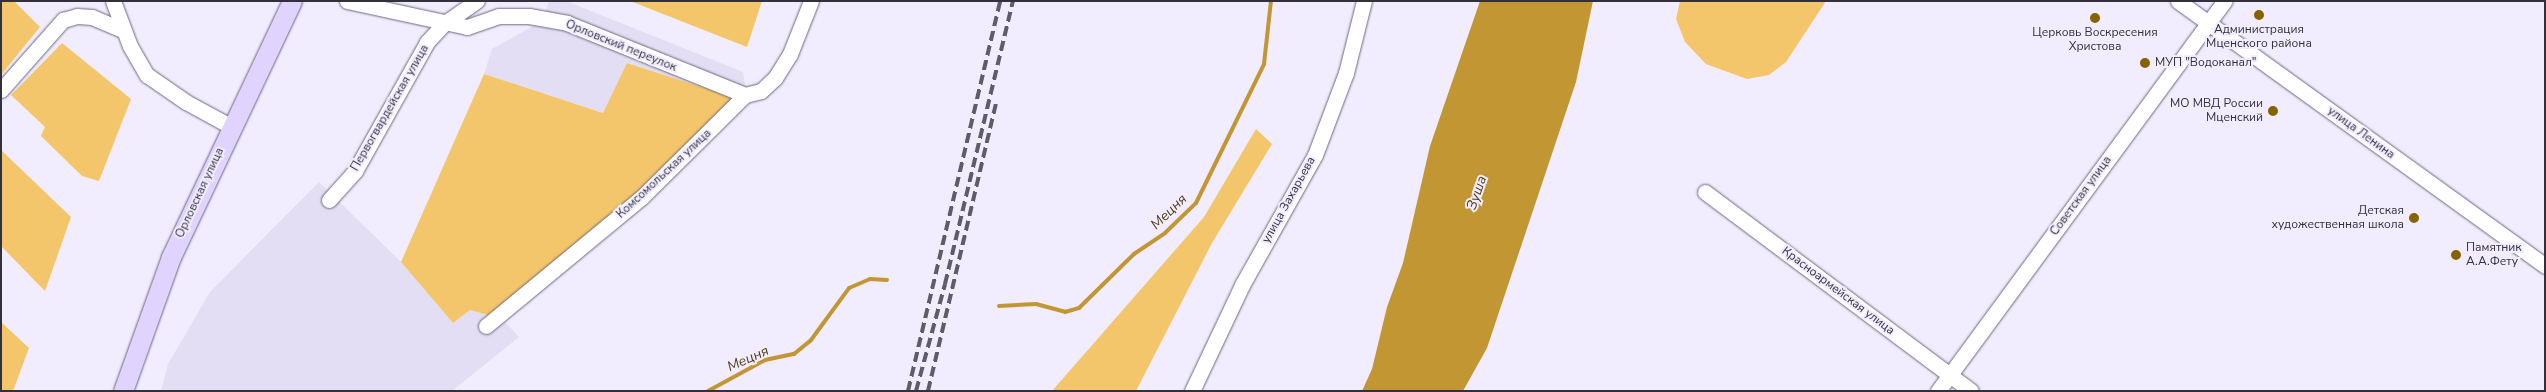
<!DOCTYPE html>
<meta charset="utf-8">
<style>
body{margin:0}
#map{position:relative;width:2546px;height:392px;overflow:hidden;background:#f1edfe;font-family:"Nunito Sans",sans-serif}
div>[style]{position:absolute}
.built>*{inset:0;background:#e3def3}
.green>*{inset:0;background:#f4c66b}
.water>*{inset:0;background:#c39634}
.stream>*{height:4px;margin:-2px;padding:0 2px;transform-origin:2px;border-radius:2px;background:#c39634}
.roads{filter:drop-shadow(0 0 1px #6d667f) drop-shadow(0 0 1px #6d667f)}
.minor>*{height:15px;margin:-7.5px;padding:0 7.5px;transform-origin:7.5px;border-radius:7.5px;background:#fff}
.major>*{height:19px;margin:-9.5px;padding:0 9.5px;transform-origin:9.5px;border-radius:9.5px;background:#e0d4ff}
.rail>*{height:4px;margin-top:-2px;transform-origin:0;background:repeating-linear-gradient(90deg,#5e5c68 0 10px,transparent 0 15px)}
.dots>*{width:14px;height:14px;translate:-50% -50%;box-sizing:border-box;border:2px solid #f1edfe;border-radius:50%}
span{translate:-50% -50%;white-space:nowrap;text-align:center;line-height:1.15;-webkit-text-stroke:4px #f1edfe;paint-order:stroke}
.poi-label{font-size:12px;color:#32303b}
.left{translate:0 -50%;text-align:left}
.right{translate:-100% -50%;text-align:right}
.street-label{font-size:12px;color:#32303b}
.water-label{font-size:14px;color:#4f3c14;font-style:italic}
.frame{position:absolute;inset:0;border:2px solid #32303b;pointer-events:none}
</style>
<div id="map">
<div class="built">
<div style="clip-path:polygon(549px 1px,566px 1px,743px 72px,748px 102px,627px 63px,604px 113px,484px 74px,492px 49px,542px 21px)"></div>
<div style="clip-path:polygon(319px 182px,401px 262px,453px 323px,470px 310px,502px 319px,519px 337px,452px 391px,161px 391px,168px 364px,210px 292px)"></div>
</div>
<div class="green">
<div style="clip-path:polygon(1px 1px,14px 1px,40px 27px,1px 75px)"></div>
<div style="clip-path:polygon(630px 1px,762px 1px,747px 47px)"></div>
<div style="clip-path:polygon(1680px 1px,1826px 1px,1786px 62px,1769px 75px,1747px 79px,1706px 64px,1685px 42px,1676px 19px)"></div>
<div style="clip-path:polygon(62px 43px,131px 99px,99px 181px,82px 176px,41px 136px,45px 127px,11px 95px)"></div>
<div style="clip-path:polygon(627px 63px,748px 102px,649px 199px,502px 319px,470px 310px,453px 323px,401px 262px,484px 74px,603px 113px)"></div>
<div style="clip-path:polygon(1256px 129px,1272px 144px,1212px 243px,1136px 391px,1052px 391px,1204px 217px)"></div>
<div style="clip-path:polygon(1px 150px,71px 217px,45px 291px,1px 246px)"></div>
<div style="clip-path:polygon(1px 322px,29px 348px,13px 391px,1px 391px)"></div>
</div>
<div class="water">
<div style="clip-path:polygon(1480px 1px,1593px 1px,1576px 82px,1487px 348px,1463px 391px,1362px 391px,1372px 369px,1387px 307px,1403px 263px,1430px 146px)"></div>
</div>
<div class="stream">
<div style="left:999px;top:306px;width:37px;rotate:-3deg"></div>
<div style="left:1036px;top:304px;width:30px;rotate:15deg"></div>
<div style="left:1065px;top:312px;width:15px;rotate:-16deg"></div>
<div style="left:1079px;top:308px;width:77px;rotate:-44.5deg"></div>
<div style="left:1134px;top:254px;width:37px;rotate:-34deg"></div>
<div style="left:1165px;top:233px;width:43px;rotate:-44.1deg"></div>
<div style="left:1196px;top:203px;width:155px;rotate:-63.9deg"></div>
<div style="left:1264px;top:64px;width:63px;rotate:-83.7deg"></div>
<div style="left:708px;top:391px;width:65px;rotate:-28.5deg"></div>
<div style="left:765px;top:360px;width:30px;rotate:-12deg"></div>
<div style="left:794px;top:354px;width:22px;rotate:-39deg"></div>
<div style="left:811px;top:340px;width:64px;rotate:-53.8deg"></div>
<div style="left:849px;top:288px;width:23px;rotate:-23deg"></div>
<div style="left:870px;top:279px;width:17px;rotate:3deg"></div>
</div>
<div class="roads">
<div class="minor">
<div style="left:113px;top:1px;width:48px;rotate:69.3deg"></div>
<div style="left:130px;top:46px;width:34px;rotate:60deg"></div>
<div style="left:147px;top:75px;width:47px;rotate:34.7deg"></div>
<div style="left:186px;top:102px;width:50px;rotate:28.6deg"></div>
<div style="left:347px;top:1px;width:123px;rotate:12.2deg"></div>
<div style="left:467px;top:27px;width:34px;rotate:-19deg"></div>
<div style="left:499px;top:16px;width:30px"></div>
<div style="left:529px;top:16px;width:39px;rotate:10deg"></div>
<div style="left:567px;top:23px;width:192px;rotate:22deg"></div>
<div style="left:2178px;top:1px;width:453px;rotate:35.8deg"></div>
<div style="left:1px;top:90px;width:94px;rotate:-48.5deg"></div>
<div style="left:63px;top:20px;width:15px;rotate:-16deg"></div>
<div style="left:77px;top:16px;width:15px;rotate:4deg"></div>
<div style="left:92px;top:17px;width:34px;rotate:23deg"></div>
<div style="left:1705px;top:192px;width:332px;rotate:36.8deg"></div>
<div style="left:329px;top:200px;width:39px;rotate:-48deg"></div>
<div style="left:355px;top:171px;width:148px;rotate:-60.8deg"></div>
<div style="left:427px;top:42px;width:26px;rotate:-47deg"></div>
<div style="left:445px;top:23px;width:39px;rotate:-35deg"></div>
<div style="left:486px;top:326px;width:202px;rotate:-39.6deg"></div>
<div style="left:642px;top:197px;width:145px;rotate:-44.7deg"></div>
<div style="left:745px;top:95px;width:16px;rotate:-14deg"></div>
<div style="left:761px;top:91px;width:19px;rotate:-43deg"></div>
<div style="left:775px;top:78px;width:28px;rotate:-58deg"></div>
<div style="left:790px;top:54px;width:57px;rotate:-68.4deg"></div>
<div style="left:1192px;top:391px;width:117px;rotate:-64.7deg"></div>
<div style="left:1242px;top:285px;width:149px;rotate:-60.7deg"></div>
<div style="left:1315px;top:155px;width:88px;rotate:-69.3deg"></div>
<div style="left:1346px;top:73px;width:74px;rotate:-76deg"></div>
<div style="left:1938px;top:391px;width:484px;rotate:-53.7deg"></div>
</div>
<div class="major">
<div style="left:123px;top:391px;width:142px;rotate:-70.3deg"></div>
<div style="left:171px;top:257px;width:283px;rotate:-64.7deg"></div>
</div>
</div>
<div class="rail">
<div style="left:908px;top:391px;width:401px;rotate:-76.7deg"></div>
<div style="left:916px;top:391px;width:111px;rotate:-74.8deg"></div>
<div style="left:945px;top:284px;width:291px;rotate:-76.5deg"></div>
<div style="left:928px;top:391px;width:295px;rotate:-76.7deg"></div>
</div>
<div class="dots">
<div style="left:2259px;top:15px;background:#876200"></div>
<div style="left:2095px;top:18px;background:#876200"></div>
<div style="left:2145px;top:63px;background:#876200"></div>
<div style="left:2273px;top:111px;background:#876200"></div>
<div style="left:2414px;top:218px;background:#876200"></div>
<div style="left:2456px;top:255px;background:#876200"></div>
</div>
<div class="poi-label">
<span style="left:2259px;top:37px">Администрация<br>Мценского района</span>
<span style="left:2095px;top:40px">Церковь Воскресения<br>Христова</span>
<span class="left" style="left:2155px;top:63px">МУП "Водоканал"</span>
<span class="right" style="left:2263px;top:111px">МО МВД России<br>Мценский</span>
<span class="right" style="left:2404px;top:218px">Детская<br>художественная школа</span>
<span class="left" style="left:2466px;top:255px">Памятник<br>А.А.Фету</span>
</div>
<div class="street-label">
<span style="left:621px;top:46px;rotate:22deg">Орловский переулок</span>
<span style="left:390px;top:108px;rotate:-60deg">Первогвардейская улица</span>
<span style="left:2361px;top:133px;rotate:36deg">улица Ленина</span>
<span style="left:664px;top:174px;rotate:-43deg">Комсомольская улица</span>
<span style="left:200px;top:193px;rotate:-65deg">Орловская улица</span>
<span style="left:2081px;top:196px;rotate:-54deg">Советская улица</span>
<span style="left:1289px;top:200px;rotate:-61deg">улица Захарьева</span>
<span style="left:1838px;top:291px;rotate:37deg">Красноармейская улица</span>
</div>
<div class="water-label">
<span style="left:1477px;top:193px;rotate:-71deg">Зуша</span>
<span style="left:1169px;top:212px;rotate:-44deg">Мецня</span>
<span style="left:748px;top:359px;rotate:-24deg">Мецня</span>
</div>
<div class="frame"></div>
</div>
